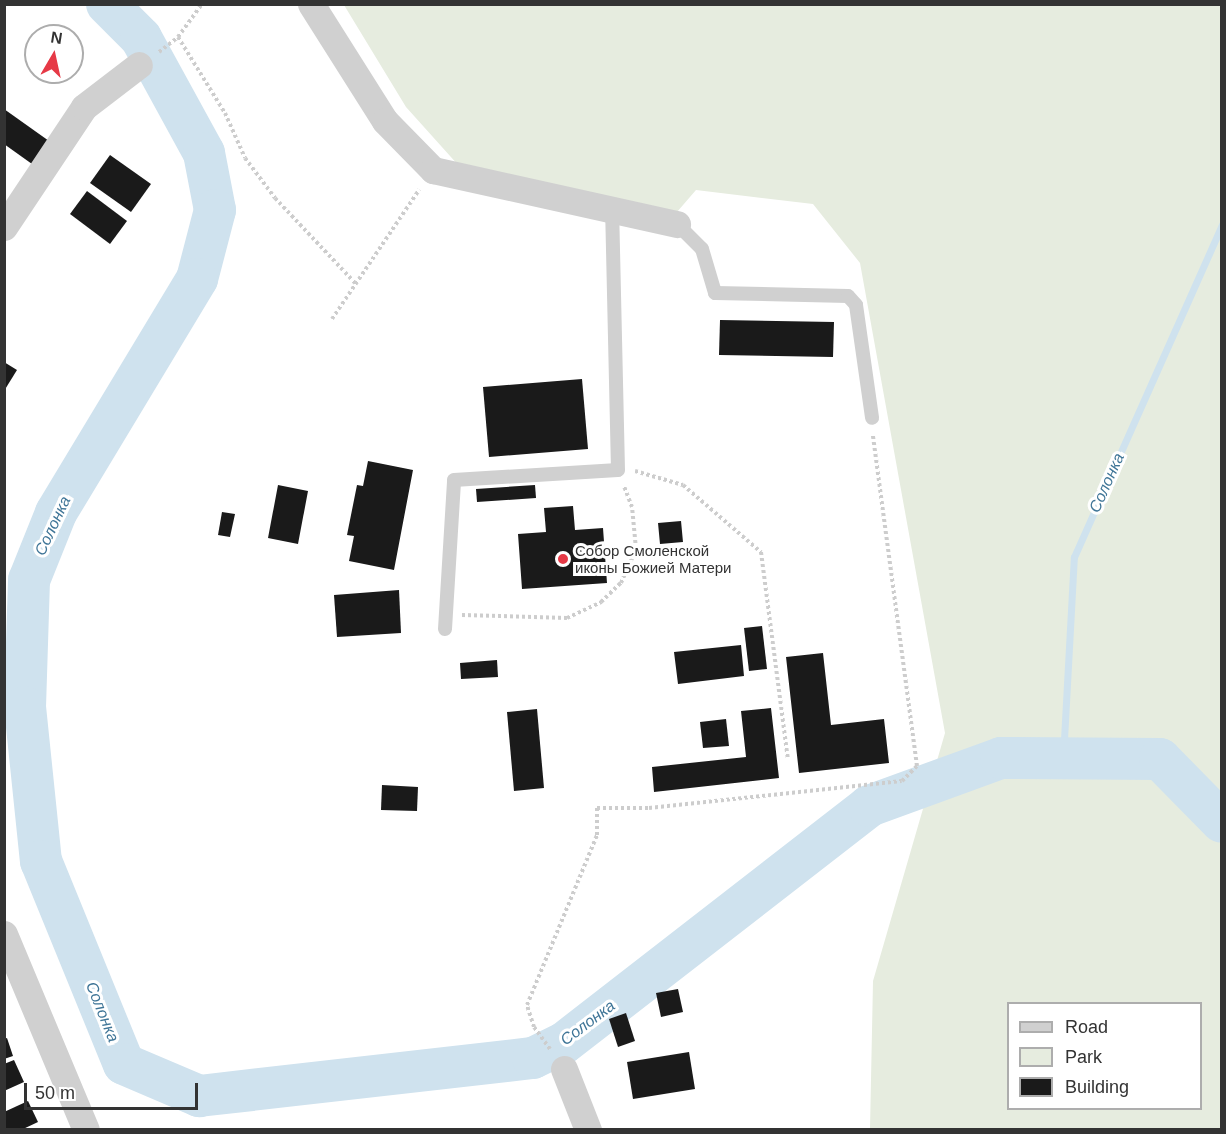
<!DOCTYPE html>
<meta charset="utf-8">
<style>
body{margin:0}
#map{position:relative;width:1226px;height:1134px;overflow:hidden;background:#fff;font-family:Arial,sans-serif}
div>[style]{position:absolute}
.green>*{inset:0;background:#e6ecdf}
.stream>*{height:7px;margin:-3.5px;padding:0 3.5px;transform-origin:3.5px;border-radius:3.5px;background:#cfe2ee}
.river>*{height:42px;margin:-21px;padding:0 21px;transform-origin:21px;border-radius:21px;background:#cfe2ee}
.building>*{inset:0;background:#1a1a1a}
.path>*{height:4px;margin-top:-2px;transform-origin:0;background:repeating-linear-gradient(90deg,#cdcdcd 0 3px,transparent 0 6px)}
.lane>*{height:14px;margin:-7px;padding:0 7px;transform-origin:7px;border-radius:7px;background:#d0d0d0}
.street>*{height:27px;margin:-13.5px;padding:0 13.5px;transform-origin:13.5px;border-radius:13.5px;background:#d0d0d0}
.dots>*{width:16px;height:16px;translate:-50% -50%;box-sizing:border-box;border:3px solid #fff;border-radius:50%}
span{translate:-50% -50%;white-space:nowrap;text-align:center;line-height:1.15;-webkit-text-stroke:6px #fff;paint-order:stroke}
.poi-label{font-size:15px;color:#333}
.left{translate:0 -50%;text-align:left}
.water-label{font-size:16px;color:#3f7597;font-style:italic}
.frame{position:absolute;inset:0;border:6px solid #333;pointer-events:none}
.legend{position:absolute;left:1007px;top:1002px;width:195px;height:108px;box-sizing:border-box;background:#fff;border:2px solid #adadad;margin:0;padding:8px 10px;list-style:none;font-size:18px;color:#333}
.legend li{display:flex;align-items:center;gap:12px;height:30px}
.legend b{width:30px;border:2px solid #adadad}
.north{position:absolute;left:24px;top:24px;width:60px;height:60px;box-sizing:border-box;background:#fff;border:2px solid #adadad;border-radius:50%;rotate:9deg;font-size:16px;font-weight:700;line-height:24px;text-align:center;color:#333}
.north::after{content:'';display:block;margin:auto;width:21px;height:27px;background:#e63946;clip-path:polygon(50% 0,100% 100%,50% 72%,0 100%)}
.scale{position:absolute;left:24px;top:1083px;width:174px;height:27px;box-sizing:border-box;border:3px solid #333;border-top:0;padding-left:8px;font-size:18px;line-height:21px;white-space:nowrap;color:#333;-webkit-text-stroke:4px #fff;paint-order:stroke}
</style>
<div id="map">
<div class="green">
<div style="clip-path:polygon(evenodd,344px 5px,1221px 5px,1221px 1129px,870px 1129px,873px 981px,945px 733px,860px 263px,813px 204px,696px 190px,677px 212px,459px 166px,406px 107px,344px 5px,1008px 1004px,1200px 1004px,1200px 1108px,1008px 1108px,1008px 1004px)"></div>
</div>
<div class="stream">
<div style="left:1063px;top:758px;width:201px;rotate:-86.9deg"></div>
<div style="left:1074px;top:557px;width:364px;rotate:-66deg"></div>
</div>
<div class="river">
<div style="left:107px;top:4px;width:48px;rotate:45deg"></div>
<div style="left:141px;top:38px;width:131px;rotate:61.3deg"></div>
<div style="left:204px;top:153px;width:58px;rotate:79.1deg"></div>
<div style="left:215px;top:210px;width:71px;rotate:104.6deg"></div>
<div style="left:197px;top:279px;width:273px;rotate:121.1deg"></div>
<div style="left:56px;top:513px;width:72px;rotate:111.9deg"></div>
<div style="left:29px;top:580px;width:127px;rotate:91.8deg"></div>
<div style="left:25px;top:707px;width:155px;rotate:84.1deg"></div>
<div style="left:41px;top:861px;width:219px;rotate:67.8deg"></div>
<div style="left:124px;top:1064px;width:82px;rotate:23.1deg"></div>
<div style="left:199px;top:1096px;width:336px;rotate:-6.5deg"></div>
<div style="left:533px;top:1058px;width:34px;rotate:-26deg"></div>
<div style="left:564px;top:1043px;width:386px;rotate:-37.8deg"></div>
<div style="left:869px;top:806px;width:140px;rotate:-20deg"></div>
<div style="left:1001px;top:758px;width:159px;rotate:0.4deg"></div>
<div style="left:1160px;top:759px;width:88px;rotate:45.5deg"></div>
</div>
<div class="building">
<div style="clip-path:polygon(4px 109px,49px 141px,32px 164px,4px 144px)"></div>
<div style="clip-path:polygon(110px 155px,151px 184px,131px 212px,90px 183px)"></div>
<div style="clip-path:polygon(87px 191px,127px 221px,110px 244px,70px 214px)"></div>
<div style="clip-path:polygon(720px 320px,834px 322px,833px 357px,719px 355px)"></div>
<div style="clip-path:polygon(4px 362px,17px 370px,4px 391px)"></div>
<div style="clip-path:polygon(582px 379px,588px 449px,489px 457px,483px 387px)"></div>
<div style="clip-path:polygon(368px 461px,413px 470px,394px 570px,349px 561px,354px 536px,347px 535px,357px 485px,363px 486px)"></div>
<div style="clip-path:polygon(278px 485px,308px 491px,298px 544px,268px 538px)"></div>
<div style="clip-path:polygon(535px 485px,536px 498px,477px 502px,476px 489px)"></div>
<div style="clip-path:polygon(573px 506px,575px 530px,603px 528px,607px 583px,522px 589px,518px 534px,546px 532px,544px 508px)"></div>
<div style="clip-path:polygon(222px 512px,235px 514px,230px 537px,218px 535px)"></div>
<div style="clip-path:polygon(681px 521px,683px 542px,660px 544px,658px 523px)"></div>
<div style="clip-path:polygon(399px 590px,401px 633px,337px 637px,334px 595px)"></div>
<div style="clip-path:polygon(762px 626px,767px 669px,749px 671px,744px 628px)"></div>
<div style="clip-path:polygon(741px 645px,744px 676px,678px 684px,674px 652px)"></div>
<div style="clip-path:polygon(823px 653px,831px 725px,884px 719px,889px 763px,799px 773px,786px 657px)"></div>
<div style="clip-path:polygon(497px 660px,498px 677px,461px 679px,460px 663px)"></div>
<div style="clip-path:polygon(771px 708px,779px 778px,654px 792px,652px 767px,746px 757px,741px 711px)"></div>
<div style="clip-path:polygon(537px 709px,544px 788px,514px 791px,507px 712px)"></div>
<div style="clip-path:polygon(726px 719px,729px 746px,703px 748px,700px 722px)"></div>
<div style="clip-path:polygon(382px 785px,418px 787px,417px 811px,381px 810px)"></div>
<div style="clip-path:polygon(678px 989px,683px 1012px,661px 1017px,656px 993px)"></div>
<div style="clip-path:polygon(626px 1013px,635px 1041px,618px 1047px,609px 1019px)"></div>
<div style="clip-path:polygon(7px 1038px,13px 1056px,4px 1059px,4px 1039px)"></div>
<div style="clip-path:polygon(689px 1052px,695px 1089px,633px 1099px,627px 1062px)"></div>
<div style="clip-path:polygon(14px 1060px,24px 1082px,4px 1091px,4px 1064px)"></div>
<div style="clip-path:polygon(28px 1101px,38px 1122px,21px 1130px,4px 1130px,4px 1112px)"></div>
</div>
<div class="path">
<div style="left:178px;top:37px;width:89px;rotate:58.3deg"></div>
<div style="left:225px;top:113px;width:49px;rotate:66deg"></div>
<div style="left:245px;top:158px;width:50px;rotate:53.1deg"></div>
<div style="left:275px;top:198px;width:118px;rotate:46.7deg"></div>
<div style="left:159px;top:52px;width:24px;rotate:-38deg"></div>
<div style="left:178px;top:37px;width:41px;rotate:-54deg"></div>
<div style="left:332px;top:319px;width:156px;rotate:-56deg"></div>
<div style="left:635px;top:471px;width:50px;rotate:16.3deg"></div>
<div style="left:683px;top:485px;width:103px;rotate:40.7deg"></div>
<div style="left:761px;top:552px;width:209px;rotate:82.6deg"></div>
<div style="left:462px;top:615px;width:105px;rotate:1.6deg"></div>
<div style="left:567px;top:618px;width:38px;rotate:-25deg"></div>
<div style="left:601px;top:602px;width:28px;rotate:-44deg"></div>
<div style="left:621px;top:583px;width:37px;rotate:-66deg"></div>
<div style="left:636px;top:549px;width:42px;rotate:-95.4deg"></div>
<div style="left:632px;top:507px;width:22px;rotate:-111deg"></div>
<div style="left:550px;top:1049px;width:27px;rotate:-126deg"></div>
<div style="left:534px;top:1027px;width:23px;rotate:-108deg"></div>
<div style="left:527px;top:1005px;width:184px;rotate:-67.6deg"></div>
<div style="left:597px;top:835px;width:27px;rotate:-90deg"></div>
<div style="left:597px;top:808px;width:52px"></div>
<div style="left:649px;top:808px;width:254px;rotate:-6.1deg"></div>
<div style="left:902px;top:781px;width:21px;rotate:-45deg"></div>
<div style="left:917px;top:766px;width:334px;rotate:-97.6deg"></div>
</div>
<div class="lane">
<div style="left:677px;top:224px;width:35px;rotate:45deg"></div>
<div style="left:702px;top:249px;width:46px;rotate:73.5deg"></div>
<div style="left:715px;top:293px;width:133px;rotate:1.3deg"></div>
<div style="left:848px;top:296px;width:12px;rotate:48deg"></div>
<div style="left:856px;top:305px;width:114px;rotate:81.9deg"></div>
<div style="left:445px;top:629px;width:149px;rotate:-86.5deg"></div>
<div style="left:454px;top:480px;width:164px;rotate:-3.5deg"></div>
<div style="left:618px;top:470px;width:261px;rotate:-91.3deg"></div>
</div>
<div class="street">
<div style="left:311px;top:4px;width:138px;rotate:57.7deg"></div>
<div style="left:385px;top:121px;width:69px;rotate:45.6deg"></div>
<div style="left:433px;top:170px;width:250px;rotate:12.5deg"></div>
<div style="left:4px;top:227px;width:144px;rotate:-56.3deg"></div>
<div style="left:84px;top:107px;width:69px;rotate:-37.4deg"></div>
<div style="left:4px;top:934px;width:212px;rotate:67.3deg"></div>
<div style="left:564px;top:1069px;width:66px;rotate:68.5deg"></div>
</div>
<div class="dots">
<div style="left:563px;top:559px;background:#e63946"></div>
</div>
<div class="poi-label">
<span class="left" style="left:575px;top:559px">Собор Смоленской<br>иконы Божией Матери</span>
</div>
<div class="water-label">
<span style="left:1107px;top:483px;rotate:-66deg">Солонка</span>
<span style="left:53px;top:526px;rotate:-65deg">Солонка</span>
<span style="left:102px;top:1012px;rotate:68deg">Солонка</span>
<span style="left:588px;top:1023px;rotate:-37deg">Солонка</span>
</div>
<div class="frame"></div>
<ul class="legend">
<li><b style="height:8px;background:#d0d0d0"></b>Road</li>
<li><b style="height:16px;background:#e6ecdf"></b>Park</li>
<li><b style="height:16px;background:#1a1a1a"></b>Building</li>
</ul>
<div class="north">N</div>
<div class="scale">50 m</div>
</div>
